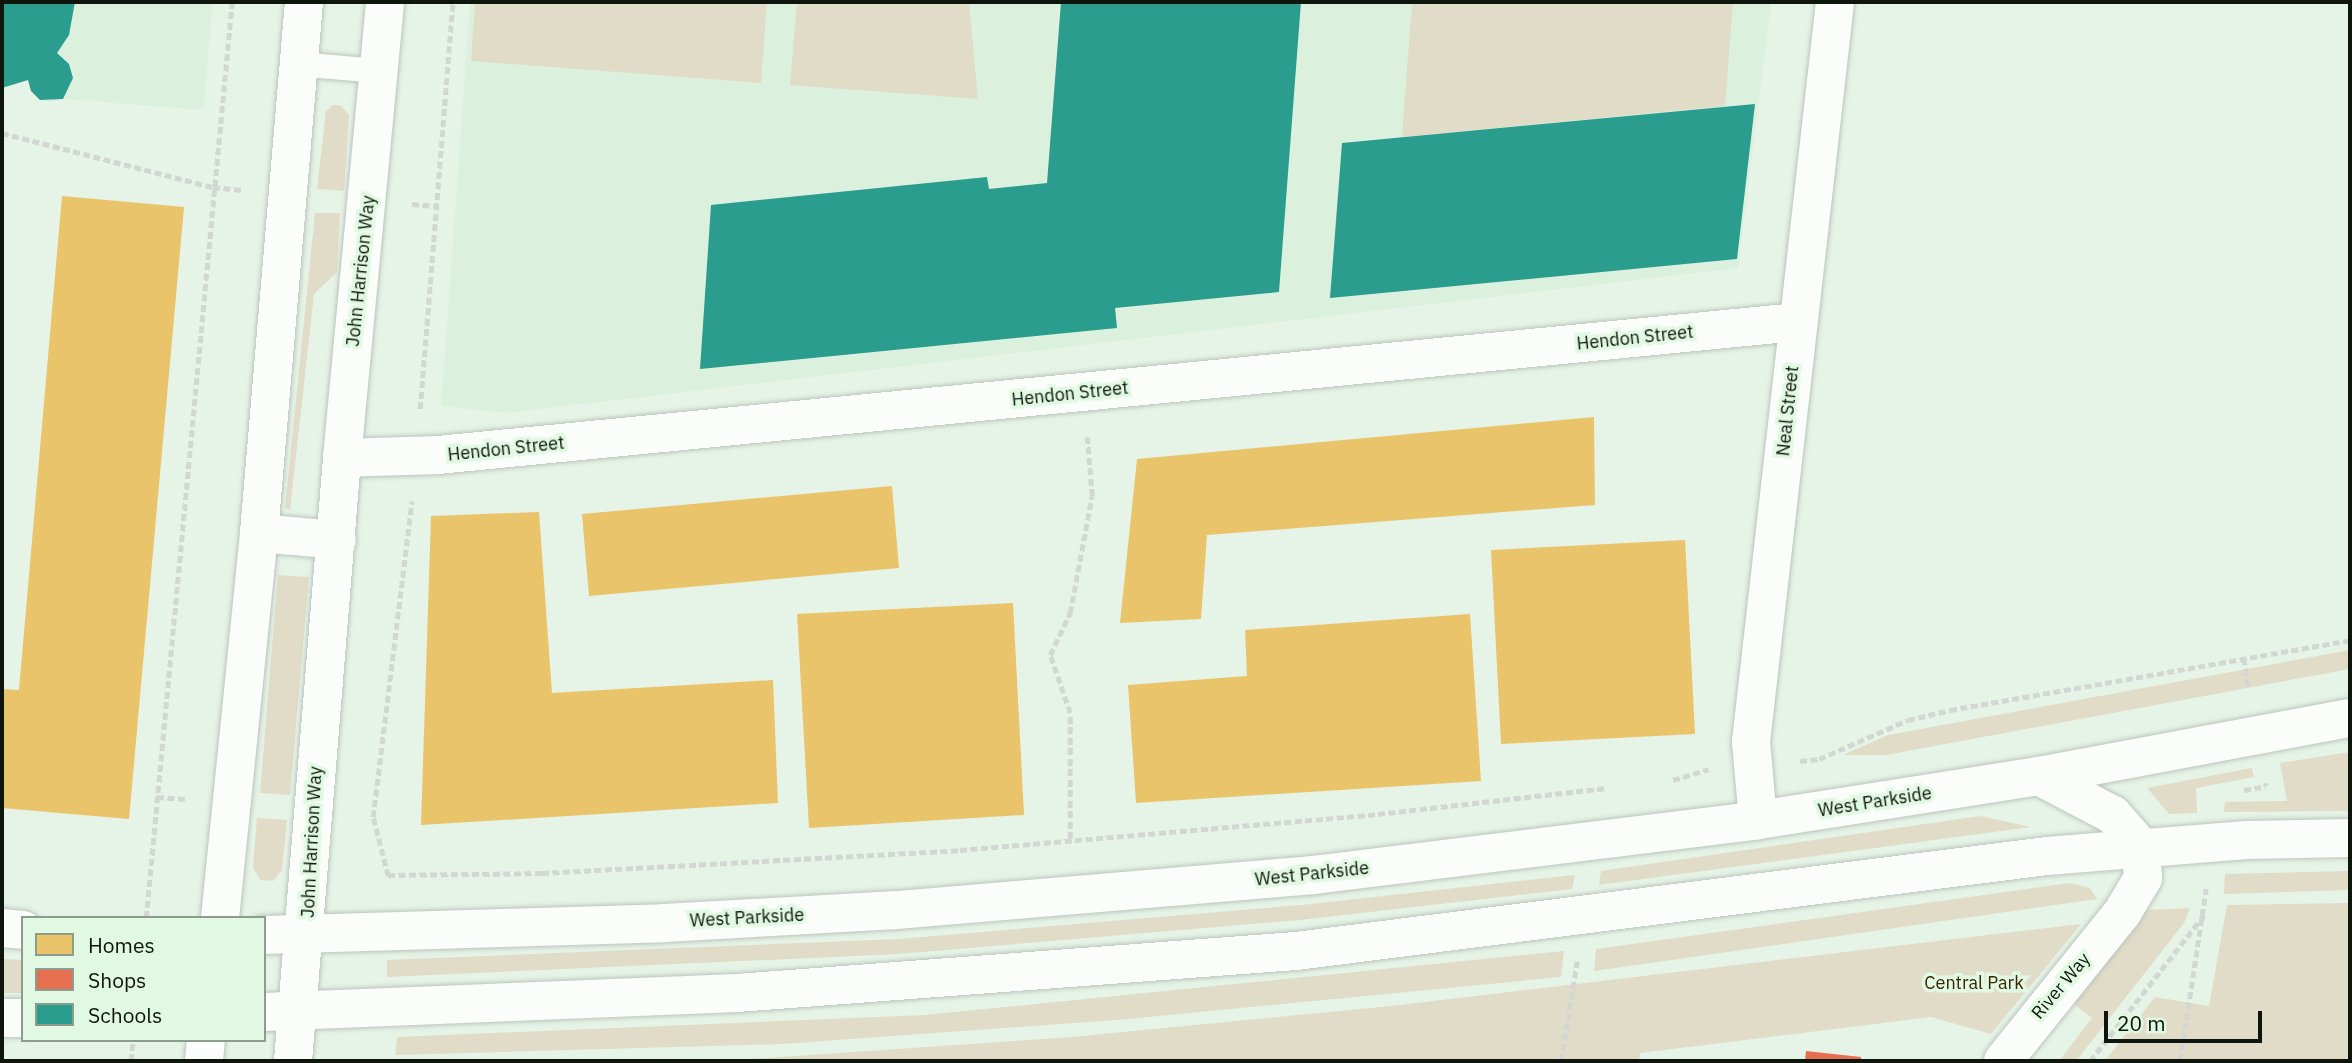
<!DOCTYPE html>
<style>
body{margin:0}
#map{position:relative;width:2352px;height:1063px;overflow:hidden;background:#e6f3e7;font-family:"IBM Plex Sans",sans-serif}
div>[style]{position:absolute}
.built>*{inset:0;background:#dcf1dd}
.green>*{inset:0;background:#e1dcc7}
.homes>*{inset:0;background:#e9c46a}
.shops>*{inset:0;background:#e76f51}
.schools>*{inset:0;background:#2a9d8f}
.path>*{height:4.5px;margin-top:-2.25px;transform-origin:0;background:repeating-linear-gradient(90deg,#d3d7d3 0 7px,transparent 0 10.5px)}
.roads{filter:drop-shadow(0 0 2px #bbc5bc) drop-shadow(0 0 2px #bbc5bc)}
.lane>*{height:24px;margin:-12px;padding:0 12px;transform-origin:12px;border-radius:12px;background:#fbfdfb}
.street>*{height:38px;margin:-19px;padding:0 19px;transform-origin:19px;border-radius:19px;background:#fbfdfb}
span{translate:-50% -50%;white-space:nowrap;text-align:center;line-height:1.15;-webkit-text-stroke:7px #e1f8e2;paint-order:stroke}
.street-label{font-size:18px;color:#0d150d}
.park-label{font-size:18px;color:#392500}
.frame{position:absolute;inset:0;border:4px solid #0d150d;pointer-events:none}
.legend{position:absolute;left:21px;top:916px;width:245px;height:126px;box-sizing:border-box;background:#e1f8e2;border:2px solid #8c9d8d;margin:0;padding:9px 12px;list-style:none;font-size:21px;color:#0d150d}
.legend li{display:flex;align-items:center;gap:14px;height:35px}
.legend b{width:35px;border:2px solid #8c9d8d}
.scale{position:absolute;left:2104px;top:1011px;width:158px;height:32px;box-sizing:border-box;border:4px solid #0d150d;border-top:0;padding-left:9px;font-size:21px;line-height:24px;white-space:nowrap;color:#0d150d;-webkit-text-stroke:5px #e1f8e2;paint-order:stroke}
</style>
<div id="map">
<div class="built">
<div style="clip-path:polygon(2px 2px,213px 2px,203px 110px,63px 99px,48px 102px,34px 95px,28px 80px,2px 88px)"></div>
<div style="clip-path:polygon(470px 2px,1771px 2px,1738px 268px,506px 413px,441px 406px)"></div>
</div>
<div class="green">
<div style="clip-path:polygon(475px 2px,767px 2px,761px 83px,471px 61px)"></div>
<div style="clip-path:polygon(797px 2px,969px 2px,978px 99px,790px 85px)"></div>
<div style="clip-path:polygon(1412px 2px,1733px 2px,1725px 106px,1402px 137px)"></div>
<div style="clip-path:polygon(333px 105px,340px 105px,349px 115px,344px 191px,317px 189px,326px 111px)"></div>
<div style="clip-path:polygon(315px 213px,340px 213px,337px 272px,314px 294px,290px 510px,285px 508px)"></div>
<div style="clip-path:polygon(278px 575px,309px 577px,290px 795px,260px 793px)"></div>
<div style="clip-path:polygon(2350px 650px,2350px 669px,1886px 755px,1843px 755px,1888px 735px)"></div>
<div style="clip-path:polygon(2350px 752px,2350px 811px,2224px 812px,2225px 802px,2287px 801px,2280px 763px)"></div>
<div style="clip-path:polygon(2252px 768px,2254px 777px,2196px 788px,2197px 813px,2169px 814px,2147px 788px)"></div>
<div style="clip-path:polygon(1980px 816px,2031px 827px,1599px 885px,1601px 871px)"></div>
<div style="clip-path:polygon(257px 818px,287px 820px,282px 870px,273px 881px,260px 880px,253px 867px)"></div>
<div style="clip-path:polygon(2350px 871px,2350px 890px,2224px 894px,2225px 874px)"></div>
<div style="clip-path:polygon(1575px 875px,1572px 889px,1300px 920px,899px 954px,387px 977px,387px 960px,899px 939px,1301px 905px)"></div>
<div style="clip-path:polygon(2070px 883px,2090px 888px,2097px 899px,1594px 971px,1596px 949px)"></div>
<div style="clip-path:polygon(2350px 903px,2350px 1061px,2105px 1061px,2155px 997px,2209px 1006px,2227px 905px)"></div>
<div style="clip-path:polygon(2190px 908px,2184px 923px,2076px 1061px,2059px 1061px,2092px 1018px,2072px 1003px,2145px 910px)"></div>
<div style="clip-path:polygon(2081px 924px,1991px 1034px,1931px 1017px,1640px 1053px,1639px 1061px,720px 1061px,1072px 1037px,1391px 1006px)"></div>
<div style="clip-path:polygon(1564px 951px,1561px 977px,1117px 1020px,782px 1044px,395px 1055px,397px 1037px,925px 1015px)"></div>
<div style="clip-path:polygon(2px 959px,23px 960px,23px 993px,2px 993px)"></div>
</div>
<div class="homes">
<div style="clip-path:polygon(62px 196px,184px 207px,129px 819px,2px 808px,2px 689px,19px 690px)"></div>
<div style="clip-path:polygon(1594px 417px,1595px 505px,1207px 535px,1201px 619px,1120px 623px,1137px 459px)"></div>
<div style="clip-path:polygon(892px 486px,899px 568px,589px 596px,582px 514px)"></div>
<div style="clip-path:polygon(539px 512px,552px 693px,773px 680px,778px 803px,421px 825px,431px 516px)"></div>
<div style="clip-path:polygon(1685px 540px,1695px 734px,1501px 744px,1491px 550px)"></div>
<div style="clip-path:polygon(1013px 603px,1024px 815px,809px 828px,797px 614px)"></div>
<div style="clip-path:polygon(1470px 614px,1481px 781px,1136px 803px,1128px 685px,1247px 676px,1245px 630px)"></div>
</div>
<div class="shops">
<div style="clip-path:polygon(1806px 1051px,1861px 1057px,1861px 1061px,1805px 1061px)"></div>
</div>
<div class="schools">
<div style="clip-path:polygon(2px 2px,75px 2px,69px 35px,57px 53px,69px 64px,73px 78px,63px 99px,40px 100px,31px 91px,28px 80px,2px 88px)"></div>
<div style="clip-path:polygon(1061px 2px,1301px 2px,1279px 292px,1115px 308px,1117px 328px,700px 369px,711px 205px,987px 177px,989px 189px,1047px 183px)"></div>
<div style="clip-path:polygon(1755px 104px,1737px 259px,1330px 298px,1342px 143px)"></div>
</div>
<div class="path">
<div style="left:2px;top:133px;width:218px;rotate:14.4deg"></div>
<div style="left:213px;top:187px;width:29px;rotate:6deg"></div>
<div style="left:412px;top:204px;width:22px;rotate:5deg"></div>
<div style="left:420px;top:409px;width:408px;rotate:-85.4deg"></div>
<div style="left:2244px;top:658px;width:30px;rotate:81deg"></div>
<div style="left:1800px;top:761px;width:19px;rotate:-6deg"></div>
<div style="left:1819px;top:759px;width:97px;rotate:-23.7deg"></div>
<div style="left:1908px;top:720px;width:43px;rotate:-13.4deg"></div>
<div style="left:1950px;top:710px;width:406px;rotate:-9.9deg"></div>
<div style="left:1673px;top:780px;width:37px;rotate:-17deg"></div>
<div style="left:2244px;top:790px;width:22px;rotate:-10deg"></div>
<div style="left:2266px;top:786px;width:3px;rotate:-108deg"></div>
<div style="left:157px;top:797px;width:28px;rotate:4deg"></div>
<div style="left:1070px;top:839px;width:126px;rotate:-90deg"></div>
<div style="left:1070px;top:713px;width:61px;rotate:-109deg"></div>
<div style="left:1050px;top:655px;width:47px;rotate:-64.5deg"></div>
<div style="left:1070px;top:613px;width:119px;rotate:-79.4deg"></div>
<div style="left:1092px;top:496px;width:59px;rotate:-94.8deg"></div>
<div style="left:388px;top:875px;width:154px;rotate:-0.7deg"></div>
<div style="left:542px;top:873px;width:419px;rotate:-3.1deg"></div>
<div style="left:960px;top:850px;width:420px;rotate:-4.9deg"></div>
<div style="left:1378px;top:814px;width:228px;rotate:-6.5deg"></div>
<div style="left:388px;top:876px;width:61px;rotate:-104.3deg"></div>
<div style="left:373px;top:817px;width:318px;rotate:-83deg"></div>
<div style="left:146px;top:918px;width:920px;rotate:-84.64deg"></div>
<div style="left:131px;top:1061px;width:21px;rotate:-85deg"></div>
<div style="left:1561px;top:1061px;width:101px;rotate:-80.9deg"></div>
<div style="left:2090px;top:1061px;width:185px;rotate:-52deg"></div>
<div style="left:2180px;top:1061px;width:174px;rotate:-81.4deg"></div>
</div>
<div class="roads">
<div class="lane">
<div style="left:297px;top:64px;width:82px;rotate:4.9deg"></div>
</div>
<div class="street">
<div style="left:342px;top:458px;width:96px;rotate:-1.8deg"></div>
<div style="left:438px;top:455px;width:1366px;rotate:-5.59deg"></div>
<div style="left:259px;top:533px;width:78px;rotate:5.1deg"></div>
<div style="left:1758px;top:820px;width:78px;rotate:-95.1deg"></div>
<div style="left:1751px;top:742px;width:745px;rotate:-83.52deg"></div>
<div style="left:220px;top:918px;width:387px;rotate:-84.2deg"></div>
<div style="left:259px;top:533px;width:533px;rotate:-85.16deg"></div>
<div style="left:2px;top:928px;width:21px;rotate:5deg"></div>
<div style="left:264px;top:935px;width:400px;rotate:-1.7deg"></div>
<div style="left:664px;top:923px;width:233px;rotate:-3.2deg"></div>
<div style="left:897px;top:910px;width:417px;rotate:-4.8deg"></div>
<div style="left:1313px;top:875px;width:448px;rotate:-7deg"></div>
<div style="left:1758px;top:820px;width:284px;rotate:-8.9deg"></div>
<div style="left:2039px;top:776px;width:316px;rotate:-10.6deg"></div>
<div style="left:264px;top:1012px;width:473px;rotate:-2.3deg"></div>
<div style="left:737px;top:993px;width:561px;rotate:-4.3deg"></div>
<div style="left:1296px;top:951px;width:757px;rotate:-7.21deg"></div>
<div style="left:2047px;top:856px;width:200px;rotate:-4.6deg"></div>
<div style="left:2246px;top:840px;width:104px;rotate:-1.1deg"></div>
<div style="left:2px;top:1018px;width:21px"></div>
<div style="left:204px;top:1061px;width:21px;rotate:-85deg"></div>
<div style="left:293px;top:1061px;width:605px;rotate:-85.35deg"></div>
<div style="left:342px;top:458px;width:458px;rotate:-84.6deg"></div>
<div style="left:2003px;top:1061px;width:190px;rotate:-51.2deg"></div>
<div style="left:2122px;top:913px;width:41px;rotate:-59deg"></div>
<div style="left:2143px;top:878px;width:31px;rotate:-94deg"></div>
<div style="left:2141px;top:847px;width:43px;rotate:-131.2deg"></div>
<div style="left:2113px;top:815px;width:84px;rotate:-152.2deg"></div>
</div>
</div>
<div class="street-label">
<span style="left:361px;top:271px;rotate:-84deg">John Harrison Way</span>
<span style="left:1635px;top:338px;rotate:-6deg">Hendon Street</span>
<span style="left:1070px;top:394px;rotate:-6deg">Hendon Street</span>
<span style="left:1788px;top:411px;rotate:-84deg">Neal Street</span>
<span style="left:506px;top:449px;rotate:-6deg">Hendon Street</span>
<span style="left:1875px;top:802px;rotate:-9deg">West Parkside</span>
<span style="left:312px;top:842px;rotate:-87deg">John Harrison Way</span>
<span style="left:1312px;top:874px;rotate:-6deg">West Parkside</span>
<span style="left:747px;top:918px;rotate:-3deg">West Parkside</span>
<span style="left:2061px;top:986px;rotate:-50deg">River Way</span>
</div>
<div class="park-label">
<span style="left:1974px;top:983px">Central Park</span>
</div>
<div class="frame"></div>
<ul class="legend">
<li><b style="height:19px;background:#e9c46a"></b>Homes</li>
<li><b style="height:19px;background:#e76f51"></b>Shops</li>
<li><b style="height:19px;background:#2a9d8f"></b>Schools</li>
</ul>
<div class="scale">20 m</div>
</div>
